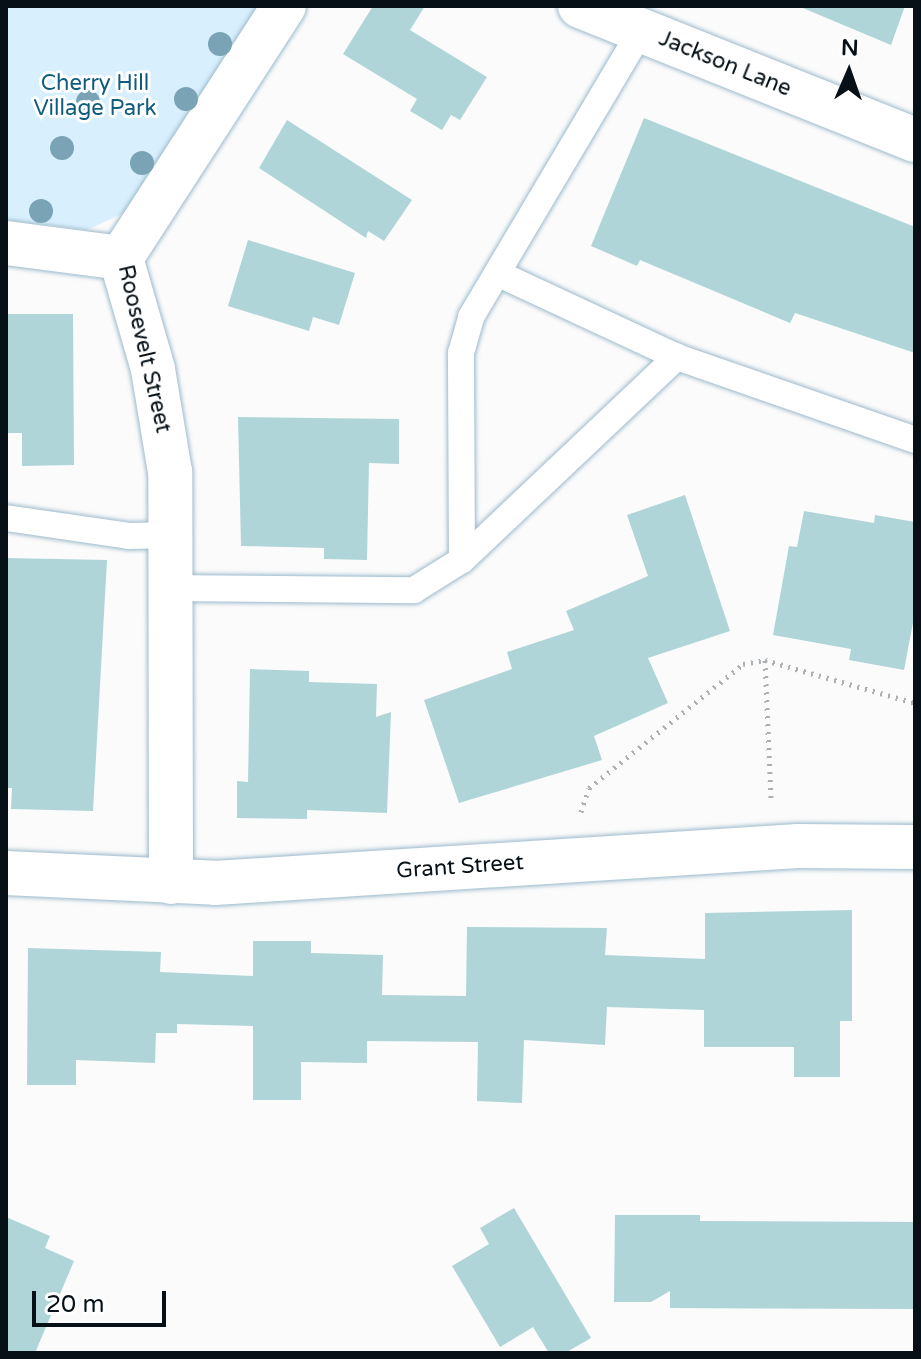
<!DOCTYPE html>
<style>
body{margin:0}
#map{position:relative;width:921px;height:1359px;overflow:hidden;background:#fbfbfb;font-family:"Varela Round",sans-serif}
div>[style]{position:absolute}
.green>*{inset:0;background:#d8f0fe}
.building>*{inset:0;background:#afd5d8}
.path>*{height:5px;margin-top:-2.5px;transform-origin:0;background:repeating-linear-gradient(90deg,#acb0b2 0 2px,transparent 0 8px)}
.roads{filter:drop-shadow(0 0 2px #9dbacb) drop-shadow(0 0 2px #9dbacb)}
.service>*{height:26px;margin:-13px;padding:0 13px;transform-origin:13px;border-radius:13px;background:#fff}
.minor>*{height:44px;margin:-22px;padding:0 22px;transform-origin:22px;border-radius:22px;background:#fff}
.trees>*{width:24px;height:24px;margin:-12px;border-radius:50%;background:#7aa4b6}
span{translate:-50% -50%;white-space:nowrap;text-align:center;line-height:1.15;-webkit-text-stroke:6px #fff;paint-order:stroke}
.street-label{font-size:22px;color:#061016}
.park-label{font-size:22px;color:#105c7d}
.frame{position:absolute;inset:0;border:8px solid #061016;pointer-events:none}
.north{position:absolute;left:809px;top:32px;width:80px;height:80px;-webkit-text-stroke:6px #fff;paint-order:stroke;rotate:2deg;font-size:22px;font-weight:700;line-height:32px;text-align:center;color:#061016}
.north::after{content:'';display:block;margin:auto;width:28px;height:36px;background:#061016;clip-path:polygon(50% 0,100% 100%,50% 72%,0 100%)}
.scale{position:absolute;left:32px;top:1291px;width:134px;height:36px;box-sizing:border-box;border:4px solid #061016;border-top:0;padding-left:10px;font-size:24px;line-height:28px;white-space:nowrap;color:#061016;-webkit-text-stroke:6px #fff;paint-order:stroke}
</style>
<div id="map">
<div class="green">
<div style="clip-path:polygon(6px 6px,260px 6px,124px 213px,87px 230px,6px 220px)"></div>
</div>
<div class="building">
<div style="clip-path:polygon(373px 6px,425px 6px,410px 30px,487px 77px,460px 120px,451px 115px,442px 130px,410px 111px,417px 99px,343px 54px)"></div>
<div style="clip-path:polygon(798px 6px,905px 6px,891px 45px)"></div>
<div style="clip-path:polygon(644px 118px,915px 227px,915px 353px,795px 313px,790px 323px,640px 260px,637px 266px,591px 246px)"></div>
<div style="clip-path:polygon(287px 120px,412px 200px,384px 241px,368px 231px,366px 238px,259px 168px)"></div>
<div style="clip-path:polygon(248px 240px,355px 273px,339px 325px,313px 317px,309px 331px,228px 306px)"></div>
<div style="clip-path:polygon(7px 314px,73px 314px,74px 465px,22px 466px,22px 433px,7px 433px)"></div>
<div style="clip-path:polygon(238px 417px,399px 419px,399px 464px,369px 463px,367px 560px,324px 559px,324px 548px,241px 546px)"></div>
<div style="clip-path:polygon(685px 495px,730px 631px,648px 658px,668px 703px,594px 736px,602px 760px,459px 803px,424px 700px,512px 669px,507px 652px,574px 630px,566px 611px,648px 576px,627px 515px)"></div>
<div style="clip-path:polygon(804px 511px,874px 523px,875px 515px,915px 522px,915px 612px,904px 670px,849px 660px,851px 649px,773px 635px,789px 546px,797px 547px)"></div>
<div style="clip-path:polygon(6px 558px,107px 560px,93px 811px,11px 809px,12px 788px,6px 788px)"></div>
<div style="clip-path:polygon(250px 669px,309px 671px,309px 682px,377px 684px,376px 717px,391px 712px,387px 813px,307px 810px,307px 819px,237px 818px,237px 781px,248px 782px)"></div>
<div style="clip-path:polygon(852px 910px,852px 1021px,840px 1021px,840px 1077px,794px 1077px,794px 1047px,704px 1047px,704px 1010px,607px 1007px,605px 1045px,524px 1040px,522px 1103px,477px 1101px,478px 1042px,367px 1041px,367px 1063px,301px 1062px,301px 1100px,253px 1100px,253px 1026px,177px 1024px,177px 1033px,156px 1033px,155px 1063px,76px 1060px,76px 1085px,27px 1085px,28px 948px,161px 952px,160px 972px,253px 976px,253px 941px,311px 941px,311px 953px,383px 955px,382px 995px,466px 996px,467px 927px,607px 928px,605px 955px,705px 959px,705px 913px)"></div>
<div style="clip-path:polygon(514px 1208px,591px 1338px,565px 1353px,549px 1353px,533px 1327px,500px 1347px,452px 1266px,489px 1244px,480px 1228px)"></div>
<div style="clip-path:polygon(615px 1215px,700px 1215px,700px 1221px,915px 1222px,915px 1309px,670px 1308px,670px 1291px,651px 1302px,614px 1302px)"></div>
<div style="clip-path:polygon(6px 1217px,50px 1236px,45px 1248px,74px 1261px,35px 1353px,6px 1353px)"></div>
</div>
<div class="path">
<div style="left:765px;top:660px;width:139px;rotate:87.5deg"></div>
<div style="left:581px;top:812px;width:25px;rotate:-72deg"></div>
<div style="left:589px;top:788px;width:198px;rotate:-38.8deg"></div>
<div style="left:743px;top:664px;width:22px;rotate:-10deg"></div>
<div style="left:765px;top:660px;width:156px;rotate:16deg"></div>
</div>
<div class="roads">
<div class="service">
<div style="left:499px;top:274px;width:196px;rotate:25deg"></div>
<div style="left:677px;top:357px;width:252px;rotate:19.2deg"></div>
<div style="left:6px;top:518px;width:124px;rotate:8.3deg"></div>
<div style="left:129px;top:536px;width:41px;rotate:-1.4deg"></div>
<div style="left:462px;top:560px;width:207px;rotate:-90.3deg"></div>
<div style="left:461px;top:353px;width:37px;rotate:-74deg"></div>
<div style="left:471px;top:317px;width:333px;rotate:-59.3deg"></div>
<div style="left:169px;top:588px;width:245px;rotate:0.5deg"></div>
<div style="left:414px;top:590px;width:57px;rotate:-32deg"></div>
<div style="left:462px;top:560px;width:296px;rotate:-43.4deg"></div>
</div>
<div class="minor">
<div style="left:580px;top:6px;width:361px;rotate:21.8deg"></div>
<div style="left:6px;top:243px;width:116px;rotate:7.4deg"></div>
<div style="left:6px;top:873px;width:209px;rotate:2.7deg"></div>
<div style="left:215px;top:883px;width:584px;rotate:-3.63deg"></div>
<div style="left:798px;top:846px;width:117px;rotate:0.5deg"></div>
<div style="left:171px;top:882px;width:410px;rotate:-90.1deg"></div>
<div style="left:170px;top:472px;width:104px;rotate:-99.4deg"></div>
<div style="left:153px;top:369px;width:116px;rotate:-106.1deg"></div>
<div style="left:121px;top:258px;width:300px;rotate:-57.1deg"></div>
</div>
</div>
<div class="trees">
<div style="left:220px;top:44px"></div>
<div style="left:186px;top:99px"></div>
<div style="left:88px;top:102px"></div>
<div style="left:62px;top:148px"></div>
<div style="left:142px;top:163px"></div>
<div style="left:41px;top:211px"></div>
</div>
<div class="street-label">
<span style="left:725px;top:64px;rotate:22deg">Jackson Lane</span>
<span style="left:144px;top:349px;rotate:77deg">Roosevelt Street</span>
<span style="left:460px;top:867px;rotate:-4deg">Grant Street</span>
</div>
<div class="park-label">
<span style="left:95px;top:96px">Cherry Hill<br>Village Park</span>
</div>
<div class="frame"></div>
<div class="north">N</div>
<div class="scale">20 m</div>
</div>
